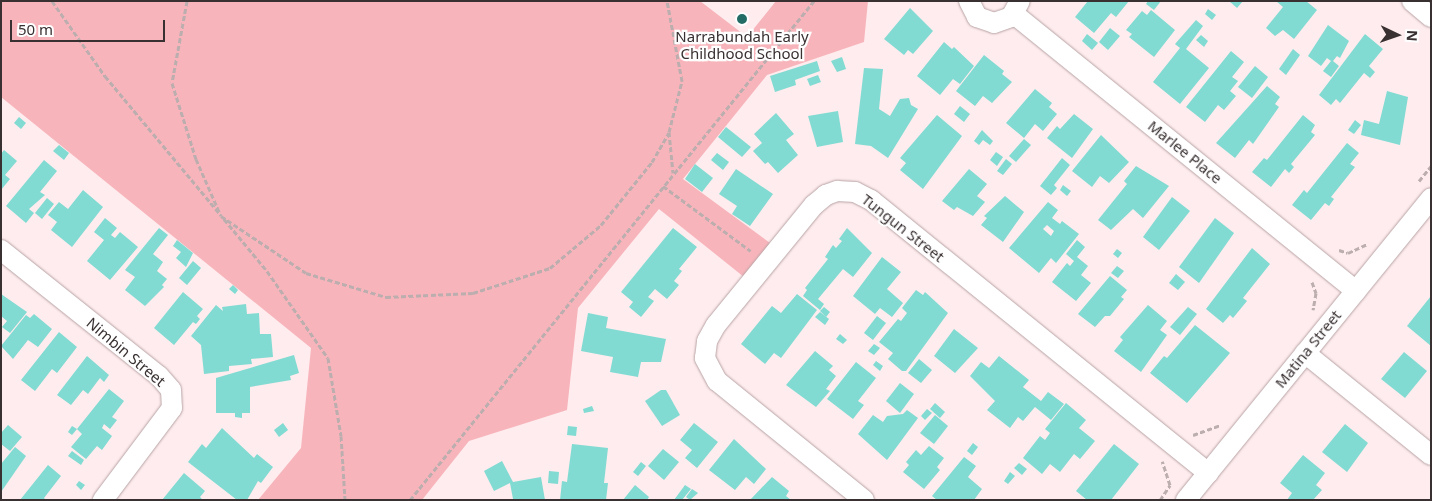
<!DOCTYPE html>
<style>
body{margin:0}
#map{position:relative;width:1432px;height:501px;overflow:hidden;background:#feecee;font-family:"Noto Sans",sans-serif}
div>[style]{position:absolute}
.green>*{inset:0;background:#f7b5bb}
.building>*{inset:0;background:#81dbd2}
.path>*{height:3px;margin-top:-1.5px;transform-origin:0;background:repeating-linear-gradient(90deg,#bcadaf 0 5px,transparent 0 7.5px)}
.roads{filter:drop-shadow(0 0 1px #b8a3a5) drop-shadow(0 0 1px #b8a3a5)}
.minor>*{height:20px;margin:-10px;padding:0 10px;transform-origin:10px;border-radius:10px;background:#fff}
.dots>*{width:14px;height:14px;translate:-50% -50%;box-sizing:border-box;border:2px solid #fefefe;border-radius:50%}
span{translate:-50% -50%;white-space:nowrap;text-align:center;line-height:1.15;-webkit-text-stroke:4.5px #fefefe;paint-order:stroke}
.poi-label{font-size:15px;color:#393031}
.street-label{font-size:15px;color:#393031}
.frame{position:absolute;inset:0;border:2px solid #393031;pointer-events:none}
.north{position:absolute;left:1372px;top:10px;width:50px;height:50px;-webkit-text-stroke:4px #fefefe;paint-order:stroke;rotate:93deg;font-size:14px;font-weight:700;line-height:20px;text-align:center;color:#393031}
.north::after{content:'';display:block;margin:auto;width:18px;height:22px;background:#393031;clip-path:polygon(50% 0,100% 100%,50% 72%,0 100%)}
.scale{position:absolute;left:10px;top:20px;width:155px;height:22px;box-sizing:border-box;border:2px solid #393031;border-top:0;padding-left:6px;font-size:15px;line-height:18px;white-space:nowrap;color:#393031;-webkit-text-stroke:4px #fefefe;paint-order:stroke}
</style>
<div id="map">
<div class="green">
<div style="clip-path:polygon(1px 1px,700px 1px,747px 37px,776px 1px,868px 1px,864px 42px,767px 75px,683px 179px,770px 243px,744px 277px,659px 209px,578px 308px,567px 410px,469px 441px,422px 500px,258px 500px,301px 448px,311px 348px,1px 97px)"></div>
</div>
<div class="building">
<div style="clip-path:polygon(1088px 1px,1129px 1px,1116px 17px,1111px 13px,1094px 33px,1075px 17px)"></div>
<div style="clip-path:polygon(1148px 1px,1161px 1px,1154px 10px,1146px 4px)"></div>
<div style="clip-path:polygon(1229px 1px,1243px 1px,1237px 8px)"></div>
<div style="clip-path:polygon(1276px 1px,1306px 1px,1317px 10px,1294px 39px,1283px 30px,1275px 36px,1266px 28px,1283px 7px)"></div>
<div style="clip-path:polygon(910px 8px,933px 31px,913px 54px,908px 50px,904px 55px,884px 39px)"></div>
<div style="clip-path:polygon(1208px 9px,1216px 15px,1212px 20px,1205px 14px)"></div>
<div style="clip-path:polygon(1151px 10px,1175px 30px,1154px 57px,1129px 37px,1132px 34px,1126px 30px,1142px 11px,1147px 15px)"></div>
<div style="clip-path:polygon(1196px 20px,1203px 26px,1186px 49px,1209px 68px,1180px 104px,1153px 82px,1180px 48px,1175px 44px)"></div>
<div style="clip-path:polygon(1328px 25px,1349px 41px,1340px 58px,1337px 56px,1333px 61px,1339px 66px,1331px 77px,1323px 71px,1331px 61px,1327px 58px,1321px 66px,1308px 56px)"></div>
<div style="clip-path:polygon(1110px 28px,1120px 36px,1108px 50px,1099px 42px)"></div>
<div style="clip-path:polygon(1087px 34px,1098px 43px,1092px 50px,1082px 41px)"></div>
<div style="clip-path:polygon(1365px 34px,1383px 49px,1369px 66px,1375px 72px,1370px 78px,1364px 73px,1340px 103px,1336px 99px,1331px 105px,1319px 95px)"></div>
<div style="clip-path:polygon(1201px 35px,1208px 41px,1204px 47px,1196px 40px)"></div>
<div style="clip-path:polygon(944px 42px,952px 49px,954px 47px,974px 66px,960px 84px,953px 79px,940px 95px,917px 76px)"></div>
<div style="clip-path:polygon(1293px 49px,1300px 55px,1286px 75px,1279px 69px)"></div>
<div style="clip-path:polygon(1231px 51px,1244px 62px,1232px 77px,1238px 81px,1230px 91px,1236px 96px,1224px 110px,1218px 105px,1205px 122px,1186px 107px)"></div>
<div style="clip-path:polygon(984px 55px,1004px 71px,1002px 74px,1012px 82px,992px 103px,983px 96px,975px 106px,956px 91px)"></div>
<div style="clip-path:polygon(842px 57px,846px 69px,837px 72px,831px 61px)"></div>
<div style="clip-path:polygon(817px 61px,820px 71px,795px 80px,796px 85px,775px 92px,770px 76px)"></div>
<div style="clip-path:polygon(1255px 66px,1268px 77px,1252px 98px,1238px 87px)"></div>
<div style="clip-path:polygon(864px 68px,883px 69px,879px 109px,890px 116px,900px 99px,909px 98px,911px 105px,918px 109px,888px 158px,871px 146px,855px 144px)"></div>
<div style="clip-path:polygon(818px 75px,821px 82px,810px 86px,807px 79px)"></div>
<div style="clip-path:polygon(1267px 86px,1280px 97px,1275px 104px,1279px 107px,1253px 144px,1249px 140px,1235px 158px,1216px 143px)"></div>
<div style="clip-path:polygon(1035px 89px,1052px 103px,1049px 107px,1057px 114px,1043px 131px,1035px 124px,1024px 138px,1006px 123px)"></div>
<div style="clip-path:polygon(1387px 91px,1408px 97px,1400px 145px,1361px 135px,1364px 120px,1379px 124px)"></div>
<div style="clip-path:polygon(960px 106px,970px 114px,964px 122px,954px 114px)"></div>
<div style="clip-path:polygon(838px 111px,843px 142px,817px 147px,808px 116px)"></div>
<div style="clip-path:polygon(776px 113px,794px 134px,786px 140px,798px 155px,778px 173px,768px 162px,765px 164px,753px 151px,762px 143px,754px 134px)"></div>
<div style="clip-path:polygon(1074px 114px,1093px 129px,1072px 158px,1047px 138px,1057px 126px,1060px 129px)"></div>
<div style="clip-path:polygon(937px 115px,962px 136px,923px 189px,900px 170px,906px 163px,900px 158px)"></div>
<div style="clip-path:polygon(1303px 115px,1315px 125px,1311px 132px,1315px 135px,1291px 164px,1294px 167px,1289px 173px,1285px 169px,1271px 187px,1252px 172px,1264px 158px,1267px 160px)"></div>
<div style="clip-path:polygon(19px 117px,26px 123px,21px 129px,14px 123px)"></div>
<div style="clip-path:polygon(1355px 120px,1361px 125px,1354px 134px,1348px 130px)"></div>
<div style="clip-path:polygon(726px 127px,751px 147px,742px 157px,718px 137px)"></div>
<div style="clip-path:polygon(982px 130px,993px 141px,990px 145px,983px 140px,979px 145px,974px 141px)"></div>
<div style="clip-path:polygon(1101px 135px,1129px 162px,1109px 183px,1100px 176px,1092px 187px,1072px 171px)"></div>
<div style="clip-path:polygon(1024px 139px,1031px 145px,1016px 162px,1009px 156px)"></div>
<div style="clip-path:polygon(1347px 143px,1359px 153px,1350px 164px,1355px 167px,1331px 197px,1334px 199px,1329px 206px,1325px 203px,1311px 220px,1292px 205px,1304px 190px,1307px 193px)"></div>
<div style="clip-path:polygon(59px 145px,69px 153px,64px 160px,53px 151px)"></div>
<div style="clip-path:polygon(4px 150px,17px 161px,5px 175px,10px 179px,1px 190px,1px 154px)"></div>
<div style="clip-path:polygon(996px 152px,1003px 157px,997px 166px,990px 160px)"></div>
<div style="clip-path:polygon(717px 153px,729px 162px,723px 170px,711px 160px)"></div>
<div style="clip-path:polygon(1062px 158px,1070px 165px,1054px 185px,1057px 188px,1051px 195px,1040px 186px)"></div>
<div style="clip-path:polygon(1006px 159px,1012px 164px,1003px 175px,997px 171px)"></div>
<div style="clip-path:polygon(44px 160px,57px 171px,40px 192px,45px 195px,29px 209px,34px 213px,26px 223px,6px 206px)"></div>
<div style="clip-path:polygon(695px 164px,713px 178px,702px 192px,685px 179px)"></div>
<div style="clip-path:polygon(1136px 166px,1169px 186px,1143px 218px,1133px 209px,1111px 230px,1098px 220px,1127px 184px,1124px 181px)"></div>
<div style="clip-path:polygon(736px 169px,773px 194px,750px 226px,732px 214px,737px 206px,719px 194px)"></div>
<div style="clip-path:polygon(969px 169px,987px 184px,977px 196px,985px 202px,973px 216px,957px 207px,954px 210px,942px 201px)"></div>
<div style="clip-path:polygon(1063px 185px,1071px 191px,1067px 196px,1060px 190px)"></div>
<div style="clip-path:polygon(83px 190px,103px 207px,72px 247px,51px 230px,57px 222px,48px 215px,59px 202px,68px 209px)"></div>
<div style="clip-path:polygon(1005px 196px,1024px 212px,1003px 242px,981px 225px,987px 218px,984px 216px)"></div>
<div style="clip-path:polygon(1172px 197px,1190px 211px,1159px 250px,1143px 237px)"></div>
<div style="clip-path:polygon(47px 198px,54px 204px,42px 219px,35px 213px)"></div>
<div style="clip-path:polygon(evenodd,1048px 202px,1058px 210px,1052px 218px,1060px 224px,1062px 221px,1079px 234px,1056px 263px,1051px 258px,1039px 273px,1009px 248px,1048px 202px,1047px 225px,1054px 231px,1051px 236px,1043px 229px,1047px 225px)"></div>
<div style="clip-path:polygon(105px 218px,117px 228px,111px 235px,115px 238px,120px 232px,138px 247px,110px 280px,87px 261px,104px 240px,94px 232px)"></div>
<div style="clip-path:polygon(1215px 218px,1234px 233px,1199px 283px,1179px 267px)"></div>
<div style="clip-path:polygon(159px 228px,168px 235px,153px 254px,163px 262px,157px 271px,167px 279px,162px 285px,164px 287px,145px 306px,125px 290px,135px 277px,125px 270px)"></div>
<div style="clip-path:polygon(673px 228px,697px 247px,679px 269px,682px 271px,674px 281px,679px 285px,667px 299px,655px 289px,648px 297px,654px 301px,641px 317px,629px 307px,633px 302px,621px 292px)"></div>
<div style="clip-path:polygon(847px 228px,872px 253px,853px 277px,843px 269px,818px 299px,824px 304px,820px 310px,803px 296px,807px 290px,805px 288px,828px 259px,825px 257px,833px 245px,836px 248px,842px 241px,839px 239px)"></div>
<div style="clip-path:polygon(177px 240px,193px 253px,186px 267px,176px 258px,181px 252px,173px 246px)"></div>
<div style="clip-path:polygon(1077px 240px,1085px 247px,1077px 257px,1088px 266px,1081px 275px,1091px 283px,1076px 301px,1052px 282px,1067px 263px,1070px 266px,1074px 261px,1066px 254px)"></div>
<div style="clip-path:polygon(1252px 248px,1270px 264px,1243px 298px,1247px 301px,1233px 318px,1230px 315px,1223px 323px,1206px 309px)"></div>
<div style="clip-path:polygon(1117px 249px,1122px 253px,1118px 258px,1113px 254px)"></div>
<div style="clip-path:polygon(882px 257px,901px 272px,887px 289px,903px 303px,892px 317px,880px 308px,875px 314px,853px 296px)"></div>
<div style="clip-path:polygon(193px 261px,201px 268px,187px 285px,179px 278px)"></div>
<div style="clip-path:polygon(1117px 266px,1124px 271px,1118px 278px,1111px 273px)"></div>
<div style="clip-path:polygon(1176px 274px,1185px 282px,1178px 290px,1169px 283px)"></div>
<div style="clip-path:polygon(1110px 276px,1127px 290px,1121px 297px,1124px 299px,1110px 316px,1105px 316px,1095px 327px,1078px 314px)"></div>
<div style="clip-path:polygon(233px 285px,238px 290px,235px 294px,229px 289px)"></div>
<div style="clip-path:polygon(916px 290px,923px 295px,925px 292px,948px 313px,906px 371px,902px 371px,888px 359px,893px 353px,879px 342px,898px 319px,901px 321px,907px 313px,902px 308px)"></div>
<div style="clip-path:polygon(183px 292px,203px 309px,197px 316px,200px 319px,196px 324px,193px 322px,174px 345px,154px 328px)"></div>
<div style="clip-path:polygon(1px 294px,27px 312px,10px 333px,2px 327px,7px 321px,1px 316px)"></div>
<div style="clip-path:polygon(797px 294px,817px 310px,781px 358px,774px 353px,765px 364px,741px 344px,772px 306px,781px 313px)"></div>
<div style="clip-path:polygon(1431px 296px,1431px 346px,1407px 326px)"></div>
<div style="clip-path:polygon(246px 304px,247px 314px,259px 313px,260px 334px,271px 334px,273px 357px,251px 359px,252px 364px,229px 366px,229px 371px,204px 374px,201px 345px,191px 336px,216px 305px,223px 311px,222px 307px)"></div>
<div style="clip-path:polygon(1148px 305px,1167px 321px,1160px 330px,1167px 335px,1141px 372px,1114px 351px,1123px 340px,1120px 337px)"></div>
<div style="clip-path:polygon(824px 307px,830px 312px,826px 317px,820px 311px)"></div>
<div style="clip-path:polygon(1188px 307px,1197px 314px,1180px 335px,1170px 327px)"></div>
<div style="clip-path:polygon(820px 312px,829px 319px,825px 325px,815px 317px)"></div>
<div style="clip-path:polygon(588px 313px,608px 317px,606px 328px,666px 339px,661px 362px,641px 362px,638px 377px,610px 372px,613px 357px,581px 351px)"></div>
<div style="clip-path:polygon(34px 314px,52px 329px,38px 347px,28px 340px,13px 359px,1px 346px,26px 315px,30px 318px)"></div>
<div style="clip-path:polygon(877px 316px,886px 323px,873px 340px,864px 333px)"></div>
<div style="clip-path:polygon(1195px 325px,1230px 353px,1187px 403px,1150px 373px,1164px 356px,1167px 358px)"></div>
<div style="clip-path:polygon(954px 329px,978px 348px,955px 373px,934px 356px)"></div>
<div style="clip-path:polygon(59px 332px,77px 347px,57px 373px,52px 369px,35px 391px,21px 380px)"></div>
<div style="clip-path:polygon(840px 334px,847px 340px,843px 344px,836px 339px)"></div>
<div style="clip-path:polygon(874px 344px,880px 348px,874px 355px,868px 351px)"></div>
<div style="clip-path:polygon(815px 351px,833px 366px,829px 370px,836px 376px,826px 389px,830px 391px,816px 407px,786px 385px)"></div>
<div style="clip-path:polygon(1404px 352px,1427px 371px,1405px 398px,1381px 379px)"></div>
<div style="clip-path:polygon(294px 355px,299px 373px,290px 376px,291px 380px,250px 387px,250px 413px,242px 413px,242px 418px,235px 417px,235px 413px,216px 413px,216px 378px)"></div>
<div style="clip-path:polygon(87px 356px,109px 375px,104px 382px,100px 378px,88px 394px,83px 390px,71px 405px,57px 395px)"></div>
<div style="clip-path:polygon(999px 356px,1029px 380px,1023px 387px,1041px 401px,1048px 392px,1064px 404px,1051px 420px,1035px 407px,1023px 421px,1018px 417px,1010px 428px,987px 410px,995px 401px,970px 376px,981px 362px,989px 368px)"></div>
<div style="clip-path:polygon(919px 359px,932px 370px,921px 383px,908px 373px)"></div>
<div style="clip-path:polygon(876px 361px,883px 366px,880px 371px,873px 365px)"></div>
<div style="clip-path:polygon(856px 362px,876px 378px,858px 401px,864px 405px,853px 419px,827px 399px)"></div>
<div style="clip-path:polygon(900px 383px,914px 394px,900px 413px,886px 401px)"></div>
<div style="clip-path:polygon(109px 389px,124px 401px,112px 417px,117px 420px,110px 429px,104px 424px,102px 428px,112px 436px,102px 450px,97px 446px,86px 459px,71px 447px,82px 434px,77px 429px)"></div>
<div style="clip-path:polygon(661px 390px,666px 390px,680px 415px,662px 426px,645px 401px)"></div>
<div style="clip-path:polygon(935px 403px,945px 412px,940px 418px,930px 409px)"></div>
<div style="clip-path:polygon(1066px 403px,1086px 420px,1079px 428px,1095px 441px,1080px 459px,1074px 454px,1060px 472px,1050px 464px,1042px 474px,1023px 458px,1040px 436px,1045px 440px,1050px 433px,1045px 429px)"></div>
<div style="clip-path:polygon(592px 406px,594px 411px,584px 413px,583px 409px)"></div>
<div style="clip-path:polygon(927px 409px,932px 413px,925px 420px,921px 416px)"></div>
<div style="clip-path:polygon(907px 410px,918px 418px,887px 460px,858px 434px,873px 415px,883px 422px,887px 416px,903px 414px)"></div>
<div style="clip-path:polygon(935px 415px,948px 426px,934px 444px,920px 433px)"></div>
<div style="clip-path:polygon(283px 423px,288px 430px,279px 437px,274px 430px)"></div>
<div style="clip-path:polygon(694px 423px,718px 442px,697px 468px,685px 458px,692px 450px,680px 440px)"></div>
<div style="clip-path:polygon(1345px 424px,1368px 443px,1347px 472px,1322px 452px)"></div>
<div style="clip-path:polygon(8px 425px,22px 437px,10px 451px,1px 444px,1px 433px)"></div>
<div style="clip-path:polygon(72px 426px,77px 429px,72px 435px,68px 432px)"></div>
<div style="clip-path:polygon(568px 426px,577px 427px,576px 436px,567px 435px)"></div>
<div style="clip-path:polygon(222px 428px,254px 458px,257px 454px,273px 467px,261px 483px,258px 481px,247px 500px,237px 500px,188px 462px,202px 444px,206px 448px)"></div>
<div style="clip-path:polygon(734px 439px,766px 469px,754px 484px,746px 477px,735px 490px,709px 470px)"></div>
<div style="clip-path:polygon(973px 443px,978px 447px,972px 455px,967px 451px)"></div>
<div style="clip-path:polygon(572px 444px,608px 448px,604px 483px,608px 483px,606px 500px,560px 500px,562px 481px,567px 482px)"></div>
<div style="clip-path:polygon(1114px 444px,1139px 464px,1111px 500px,1087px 500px,1076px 491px)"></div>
<div style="clip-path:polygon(929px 446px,944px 458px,937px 467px,940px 470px,924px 489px,903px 472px,909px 465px,906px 462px,916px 450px,921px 455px)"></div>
<div style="clip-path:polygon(15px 447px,26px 456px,1px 492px,1px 464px)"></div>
<div style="clip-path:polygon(663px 449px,679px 462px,664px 480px,648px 466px)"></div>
<div style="clip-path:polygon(72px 451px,84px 460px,81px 465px,68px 456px)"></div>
<div style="clip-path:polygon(1303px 455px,1325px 473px,1316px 485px,1322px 490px,1313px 500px,1287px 500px,1292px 493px,1280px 483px)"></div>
<div style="clip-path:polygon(964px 457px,976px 466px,968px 477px,982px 489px,974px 500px,937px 500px,932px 496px)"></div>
<div style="clip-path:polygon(502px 461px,513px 482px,541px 477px,545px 500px,513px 499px,510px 483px,494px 491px,484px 471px)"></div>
<div style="clip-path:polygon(641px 462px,646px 466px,638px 476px,633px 472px)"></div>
<div style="clip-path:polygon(1019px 463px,1027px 469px,1022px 475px,1014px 468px)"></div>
<div style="clip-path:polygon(48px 465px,61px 476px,44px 498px,46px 500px,20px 500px)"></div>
<div style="clip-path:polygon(549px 471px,559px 472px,558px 484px,548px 483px)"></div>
<div style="clip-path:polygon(1010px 472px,1015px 476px,1008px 484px,1004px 481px)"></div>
<div style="clip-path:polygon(184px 473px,205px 491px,200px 497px,203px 500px,162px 500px)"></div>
<div style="clip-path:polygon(772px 477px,789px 491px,786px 496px,791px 500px,750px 500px)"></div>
<div style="clip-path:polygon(79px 481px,85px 485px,81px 490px,76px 485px)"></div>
<div style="clip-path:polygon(635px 485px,649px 497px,647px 500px,623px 500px)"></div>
<div style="clip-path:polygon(685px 485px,691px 489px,682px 500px,674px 500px)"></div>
<div style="clip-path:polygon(692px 489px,698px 493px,690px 500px,686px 497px)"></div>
</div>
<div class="path">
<div style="left:52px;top:1px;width:92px;rotate:54.8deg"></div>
<div style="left:105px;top:76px;width:178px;rotate:50.2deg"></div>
<div style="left:187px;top:1px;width:83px;rotate:100.4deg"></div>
<div style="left:172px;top:83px;width:80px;rotate:72.5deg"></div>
<div style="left:196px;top:159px;width:62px;rotate:66.3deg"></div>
<div style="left:221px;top:216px;width:102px;rotate:33.8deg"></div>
<div style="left:306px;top:273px;width:84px;rotate:16.7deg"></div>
<div style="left:386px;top:297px;width:87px;rotate:-2.6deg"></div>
<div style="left:473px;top:293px;width:81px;rotate:-18deg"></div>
<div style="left:550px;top:268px;width:67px;rotate:-40.1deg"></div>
<div style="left:601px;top:225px;width:81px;rotate:-51deg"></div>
<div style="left:652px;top:162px;width:34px;rotate:-60deg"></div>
<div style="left:669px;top:132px;width:53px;rotate:-75.7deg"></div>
<div style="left:682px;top:81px;width:81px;rotate:-100.6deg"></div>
<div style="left:669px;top:132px;width:41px;rotate:84.4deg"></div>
<div style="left:1419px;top:181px;width:19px;rotate:-51deg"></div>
<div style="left:663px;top:186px;width:109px;rotate:36.5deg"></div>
<div style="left:224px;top:219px;width:67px;rotate:50.4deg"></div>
<div style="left:267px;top:271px;width:106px;rotate:55deg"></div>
<div style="left:328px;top:358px;width:79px;rotate:80.5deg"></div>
<div style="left:341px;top:436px;width:64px;rotate:86.4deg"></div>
<div style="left:1339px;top:250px;width:9px;rotate:18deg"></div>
<div style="left:1348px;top:253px;width:21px;rotate:-25deg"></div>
<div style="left:1312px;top:282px;width:12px;rotate:70deg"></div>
<div style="left:1316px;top:293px;width:17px;rotate:100deg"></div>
<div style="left:1193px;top:435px;width:29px;rotate:-20deg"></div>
<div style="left:410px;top:500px;width:642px;rotate:-51.01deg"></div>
<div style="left:1160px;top:500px;width:18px;rotate:-56deg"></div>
<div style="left:1170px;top:485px;width:25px;rotate:-108deg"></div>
</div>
<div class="roads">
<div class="minor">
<div style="left:969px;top:1px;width:18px;rotate:63deg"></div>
<div style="left:977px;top:17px;width:18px;rotate:19deg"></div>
<div style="left:994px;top:23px;width:18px;rotate:-19deg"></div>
<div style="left:1011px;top:17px;width:18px;rotate:-61deg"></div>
<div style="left:1412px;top:1px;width:25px;rotate:40deg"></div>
<div style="left:1014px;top:14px;width:440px;rotate:39deg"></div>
<div style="left:1px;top:250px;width:202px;rotate:38.6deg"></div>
<div style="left:159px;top:376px;width:18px;rotate:49deg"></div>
<div style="left:171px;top:390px;width:18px;rotate:87deg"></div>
<div style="left:172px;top:408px;width:115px;rotate:126.9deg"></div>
<div style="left:1305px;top:353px;width:162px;rotate:39deg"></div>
<div style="left:864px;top:500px;width:189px;rotate:-141deg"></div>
<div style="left:717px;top:381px;width:26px;rotate:-118deg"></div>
<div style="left:705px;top:358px;width:17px;rotate:-83deg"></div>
<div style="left:707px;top:341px;width:18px;rotate:-61deg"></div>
<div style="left:716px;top:325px;width:155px;rotate:-50.8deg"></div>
<div style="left:814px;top:205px;width:16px;rotate:-40deg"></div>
<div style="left:826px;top:195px;width:12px;rotate:-20deg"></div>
<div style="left:837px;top:191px;width:18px;rotate:3deg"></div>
<div style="left:855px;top:192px;width:18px;rotate:27deg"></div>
<div style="left:871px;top:200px;width:434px;rotate:39deg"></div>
<div style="left:1186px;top:500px;width:389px;rotate:-50.9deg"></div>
</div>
</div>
<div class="dots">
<div style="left:742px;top:19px;background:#236c66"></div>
</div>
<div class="poi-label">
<span style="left:742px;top:45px">Narrabundah Early<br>Childhood School</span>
</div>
<div class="street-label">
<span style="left:1185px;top:152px;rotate:39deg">Marlee Place</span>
<span style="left:903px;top:228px;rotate:38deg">Tungun Street</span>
<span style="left:1308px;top:349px;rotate:-51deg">Matina Street</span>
<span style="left:126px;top:352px;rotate:40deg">Nimbin Street</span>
</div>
<div class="frame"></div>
<div class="north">N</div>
<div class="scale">50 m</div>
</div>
